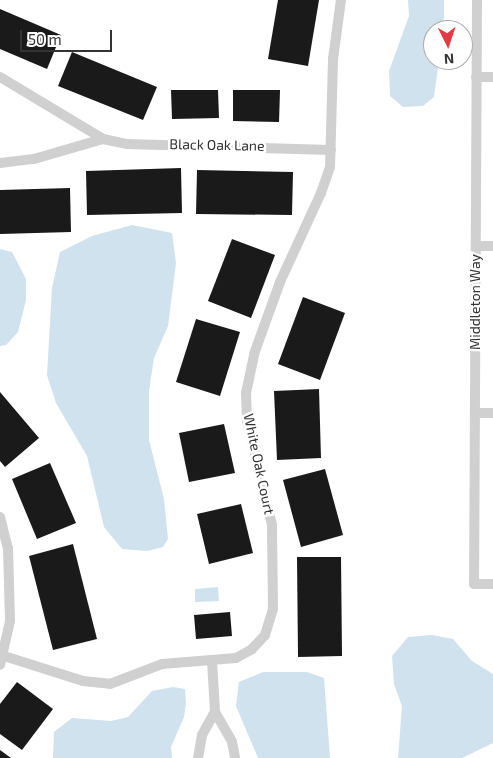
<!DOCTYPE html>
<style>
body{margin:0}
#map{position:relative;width:493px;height:758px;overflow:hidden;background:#fff;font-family:"Exo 2",sans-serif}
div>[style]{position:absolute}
.water>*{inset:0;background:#cfe2ee}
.building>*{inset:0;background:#1a1a1a}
.minor>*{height:10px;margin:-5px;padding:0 5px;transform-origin:5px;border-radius:5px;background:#d0d0d0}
span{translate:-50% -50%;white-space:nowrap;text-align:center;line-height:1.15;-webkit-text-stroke:5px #fff;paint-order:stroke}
.street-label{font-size:14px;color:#333}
.north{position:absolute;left:423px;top:20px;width:50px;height:50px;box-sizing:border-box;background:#fff;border:1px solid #adadad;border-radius:50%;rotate:176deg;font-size:14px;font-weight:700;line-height:20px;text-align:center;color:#333}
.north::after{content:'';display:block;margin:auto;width:18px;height:22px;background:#e63946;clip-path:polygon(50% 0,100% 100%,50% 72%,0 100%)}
.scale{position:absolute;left:20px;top:30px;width:92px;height:22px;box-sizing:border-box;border:2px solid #333;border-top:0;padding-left:6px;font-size:15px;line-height:18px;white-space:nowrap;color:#333;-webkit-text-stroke:4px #fff;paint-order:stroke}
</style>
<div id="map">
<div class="water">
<div style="clip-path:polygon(408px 0,444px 0,444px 17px,442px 30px,433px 30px,433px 60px,439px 60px,434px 97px,423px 106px,403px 107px,390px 96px,389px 71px,409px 16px)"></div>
<div style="clip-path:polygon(132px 225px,172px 233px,176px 263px,168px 326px,154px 358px,149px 391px,149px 440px,164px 499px,168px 539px,163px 547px,147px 551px,122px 549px,104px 527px,87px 456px,56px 403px,47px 375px,52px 288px,60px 252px,92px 236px)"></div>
<div style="clip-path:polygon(0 249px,12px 252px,26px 279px,26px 300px,18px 332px,6px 345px,0 346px)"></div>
<div style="clip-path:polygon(218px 587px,219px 601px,195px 602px,195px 589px)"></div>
<div style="clip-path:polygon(432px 635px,453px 639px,472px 661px,493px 674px,493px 743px,462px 758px,398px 758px,402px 706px,394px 684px,392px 656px,408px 637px)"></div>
<div style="clip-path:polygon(263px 672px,307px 672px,324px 678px,330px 758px,258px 758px,236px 706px,239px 682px)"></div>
<div style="clip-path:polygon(173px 687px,185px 689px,186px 704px,184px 717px,171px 747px,172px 758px,53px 758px,54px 732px,72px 718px,111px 721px,128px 717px,152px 691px)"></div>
</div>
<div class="building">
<div style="clip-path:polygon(278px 0,319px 0,308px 66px,268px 59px)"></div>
<div style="clip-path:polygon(0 9px,61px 35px,47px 69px,0 49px)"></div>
<div style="clip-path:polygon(72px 52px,157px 87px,143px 120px,58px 86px)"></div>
<div style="clip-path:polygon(171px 90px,218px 90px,219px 118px,172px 119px)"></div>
<div style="clip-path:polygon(233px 90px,280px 90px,279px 122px,233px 121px)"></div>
<div style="clip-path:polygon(181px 168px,182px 213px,87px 215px,86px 171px)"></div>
<div style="clip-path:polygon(197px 170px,293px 172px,292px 215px,196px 214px)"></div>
<div style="clip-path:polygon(70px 188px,71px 232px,0 234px,0 190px)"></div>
<div style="clip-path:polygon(232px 239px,275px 255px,251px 318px,208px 301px)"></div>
<div style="clip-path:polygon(303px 297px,345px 313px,320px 380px,278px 364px)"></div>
<div style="clip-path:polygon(196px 319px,240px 332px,220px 396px,176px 382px)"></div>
<div style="clip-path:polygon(319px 389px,321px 458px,277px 460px,274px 391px)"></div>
<div style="clip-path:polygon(0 392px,39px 438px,5px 467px,0 461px)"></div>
<div style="clip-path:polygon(224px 424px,235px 473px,189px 482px,179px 433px)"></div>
<div style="clip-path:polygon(50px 463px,76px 523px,37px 539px,12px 479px)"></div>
<div style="clip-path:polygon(325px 469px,343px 535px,301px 547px,283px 480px)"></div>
<div style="clip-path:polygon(241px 504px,253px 553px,209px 564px,197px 514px)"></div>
<div style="clip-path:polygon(73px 544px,97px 639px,53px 650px,29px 556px)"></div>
<div style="clip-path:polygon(297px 557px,341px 557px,342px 656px,298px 657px)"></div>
<div style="clip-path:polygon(230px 612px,232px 636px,196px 639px,194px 615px)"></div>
<div style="clip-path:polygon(17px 682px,53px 709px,22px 750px,0 734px,0 704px)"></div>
<div style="clip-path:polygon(0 750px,11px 758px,0 758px)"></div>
</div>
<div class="minor">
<div style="left:477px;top:0;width:584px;rotate:90.29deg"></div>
<div style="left:474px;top:584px;width:19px"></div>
<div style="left:0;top:77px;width:120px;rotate:31deg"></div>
<div style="left:103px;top:139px;width:25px;rotate:12deg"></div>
<div style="left:127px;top:144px;width:204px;rotate:1.7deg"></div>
<div style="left:476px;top:77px;width:17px"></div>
<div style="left:0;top:163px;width:34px;rotate:-7deg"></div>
<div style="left:34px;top:159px;width:72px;rotate:-16.2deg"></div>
<div style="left:476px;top:246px;width:17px"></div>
<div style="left:475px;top:413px;width:18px"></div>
<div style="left:0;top:517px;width:32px;rotate:76deg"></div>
<div style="left:8px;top:548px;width:73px;rotate:88.4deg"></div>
<div style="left:10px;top:621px;width:45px;rotate:102.8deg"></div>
<div style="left:4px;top:656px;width:83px;rotate:17.6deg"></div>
<div style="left:83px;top:681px;width:27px;rotate:6deg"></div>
<div style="left:110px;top:684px;width:56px;rotate:-21deg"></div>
<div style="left:162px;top:664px;width:74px;rotate:-4.6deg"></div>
<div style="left:236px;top:658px;width:18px;rotate:-29deg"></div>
<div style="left:252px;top:649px;width:19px;rotate:-47deg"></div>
<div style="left:265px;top:635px;width:27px;rotate:-73deg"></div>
<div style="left:273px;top:609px;width:84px;rotate:-90.7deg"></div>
<div style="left:272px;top:525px;width:107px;rotate:-103.5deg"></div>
<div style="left:247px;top:421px;width:28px;rotate:-92deg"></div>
<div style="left:246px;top:393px;width:40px;rotate:-78deg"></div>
<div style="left:254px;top:354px;width:77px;rotate:-70.1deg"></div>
<div style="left:280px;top:282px;width:98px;rotate:-65.3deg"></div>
<div style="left:321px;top:193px;width:28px;rotate:-71deg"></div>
<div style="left:330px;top:167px;width:108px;rotate:-88.4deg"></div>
<div style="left:333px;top:59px;width:60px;rotate:-82.3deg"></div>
<div style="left:212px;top:661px;width:51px;rotate:86.6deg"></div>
<div style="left:215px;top:712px;width:34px;rotate:60deg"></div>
<div style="left:232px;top:742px;width:16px;rotate:79deg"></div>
<div style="left:198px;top:758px;width:23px;rotate:-80deg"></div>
<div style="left:202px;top:735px;width:26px;rotate:-61deg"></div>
</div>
<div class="street-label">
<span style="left:217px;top:145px;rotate:1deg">Black Oak Lane</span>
<span style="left:475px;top:302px;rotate:-90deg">Middleton Way</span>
<span style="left:259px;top:464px;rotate:78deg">White Oak Court</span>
</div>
<div class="north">N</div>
<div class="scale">50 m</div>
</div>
